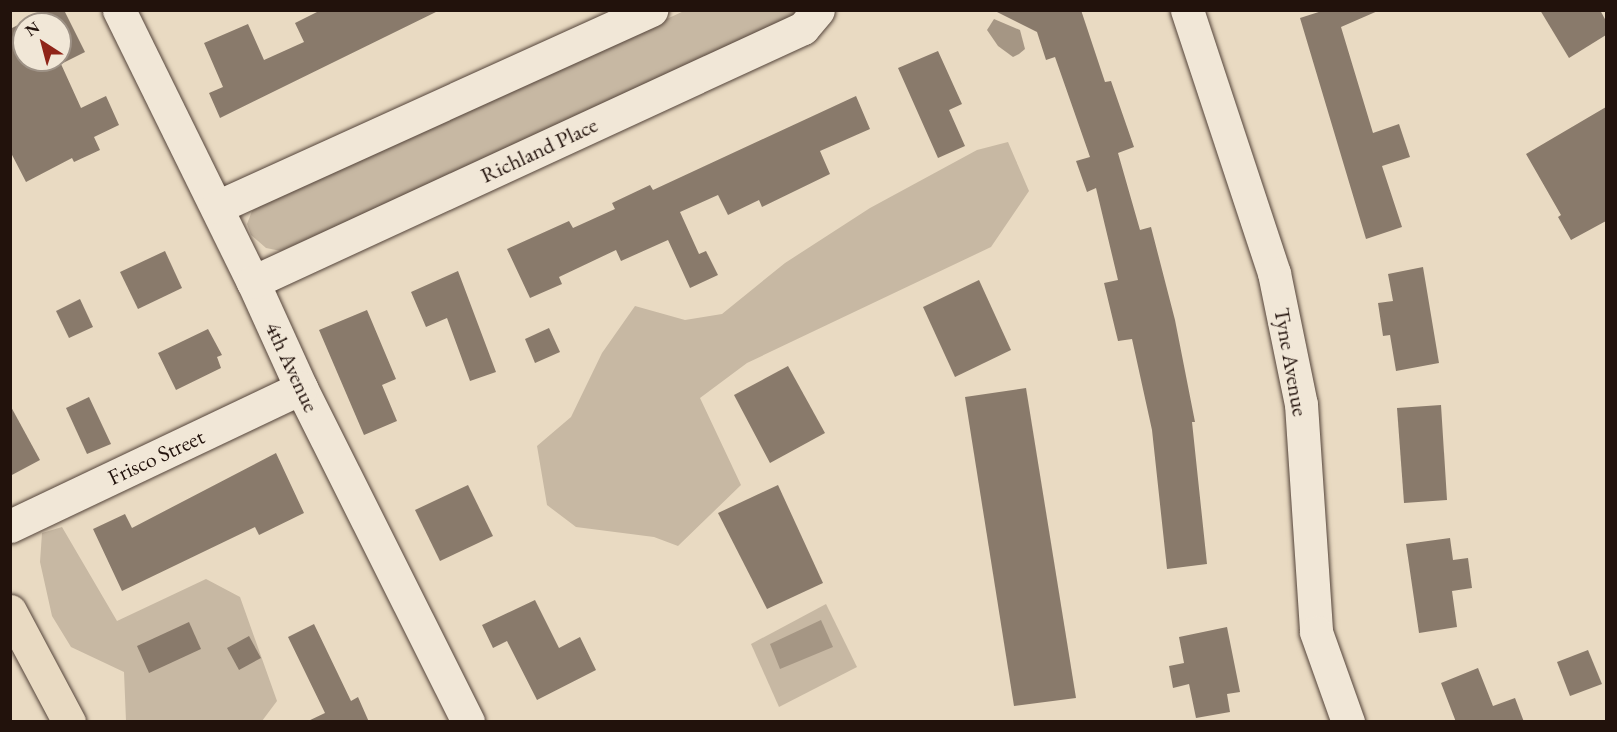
<!DOCTYPE html>
<style>
body{margin:0}
#map{position:relative;width:1617px;height:732px;overflow:hidden;background:#e9dac2;font-family:"EB Garamond",serif}
div>[style]{position:absolute}
.green>*{inset:0;background:#c7b8a3}
.water>*{inset:0;background:#a59684}
.building>*{inset:0;background:#897a6b}
.roads{filter:drop-shadow(0 0 2px #54443a) drop-shadow(0 0 2px #54443a)}
.minor>*{height:33px;margin:-16.5px;padding:0 16.5px;transform-origin:16.5px;border-radius:16.5px;background:#f1e7d7}
.major>*{height:33px;margin:-16.5px;padding:0 16.5px;transform-origin:16.5px;border-radius:16.5px;background:#e9dac2}
span{translate:-50% -50%;white-space:nowrap;text-align:center;line-height:1.15;-webkit-text-stroke:4.5px #f1e7d7;paint-order:stroke}
.street-label{font-size:22px;color:#22120c}
.frame{position:absolute;inset:0;border:12px solid #22120c;pointer-events:none}
.north{position:absolute;left:12px;top:12px;width:60px;height:60px;box-sizing:border-box;background:#f1e7d7;border:2px solid #9e9286;border-radius:50%;rotate:324deg;font-size:16px;font-weight:700;line-height:24px;text-align:center;color:#22120c}
.north::after{content:'';display:block;margin:auto;width:21px;height:27px;background:#8f2418;clip-path:polygon(50% 0,100% 100%,50% 72%,0 100%)}
</style>
<div id="map">
<div class="green">
<div style="clip-path:polygon(684px 11px,800px 11px,789px 23px,281px 251px,266px 248px,251px 235px,247px 224px,252px 211px,261px 205px)"></div>
<div style="clip-path:polygon(1008px 142px,1029px 191px,991px 247px,747px 363px,700px 398px,741px 485px,678px 546px,654px 537px,576px 527px,547px 505px,537px 446px,571px 417px,602px 353px,635px 306px,685px 320px,722px 314px,785px 263px,870px 208px,977px 150px)"></div>
<div style="clip-path:polygon(62px 527px,117px 621px,206px 579px,240px 597px,277px 701px,262px 721px,126px 721px,124px 672px,71px 647px,52px 616px,40px 562px,42px 533px)"></div>
<div style="clip-path:polygon(826px 604px,857px 667px,779px 707px,751px 644px)"></div>
</div>
<div class="water">
<div style="clip-path:polygon(994px 19px,1020px 30px,1025px 49px,1019px 54px,1013px 57px,998px 46px,987px 30px)"></div>
<div style="clip-path:polygon(821px 620px,833px 647px,780px 669px,770px 644px)"></div>
</div>
<div class="building">
<div style="clip-path:polygon(evenodd,48px 10px,64px 10px,85px 52px,61px 64px,81px 108px,106px 96px,119px 125px,94px 137px,100px 150px,74px 162px,72px 158px,26px 182px,10px 151px,10px 29px,48px 10px,24px 24px,60px 24px,60px 60px,24px 60px,24px 24px)"></div>
<div style="clip-path:polygon(321px 10px,440px 10px,220px 118px,209px 93px,223px 87px,204px 43px,248px 24px,264px 60px,304px 42px,295px 23px)"></div>
<div style="clip-path:polygon(993px 10px,1081px 10px,1105px 82px,1111px 81px,1134px 147px,1118px 153px,1140px 230px,1151px 227px,1175px 320px,1195px 422px,1192px 422px,1207px 564px,1167px 569px,1152px 430px,1132px 339px,1118px 341px,1104px 283px,1118px 280px,1096px 188px,1087px 192px,1076px 161px,1090px 157px,1055px 57px,1046px 60px,1037px 32px)"></div>
<div style="clip-path:polygon(1325px 10px,1380px 10px,1341px 27px,1373px 133px,1399px 124px,1410px 157px,1382px 166px,1402px 227px,1366px 239px,1300px 18px)"></div>
<div style="clip-path:polygon(1540px 10px,1600px 10px,1606px 21px,1606px 35px,1569px 58px)"></div>
<div style="clip-path:polygon(938px 51px,962px 104px,949px 110px,965px 146px,938px 158px,898px 68px)"></div>
<div style="clip-path:polygon(856px 96px,870px 129px,820px 151px,830px 174px,762px 207px,759px 200px,728px 215px,718px 195px,680px 212px,699px 254px,706px 251px,718px 275px,690px 288px,668px 240px,621px 261px,616px 250px,559px 277px,562px 284px,530px 298px,507px 249px,569px 221px,573px 228px,615px 209px,612px 203px,650px 185px,653px 190px)"></div>
<div style="clip-path:polygon(1606px 107px,1606px 221px,1571px 240px,1558px 217px,1561px 215px,1526px 154px)"></div>
<div style="clip-path:polygon(165px 251px,182px 288px,138px 309px,120px 272px)"></div>
<div style="clip-path:polygon(1423px 267px,1439px 363px,1396px 371px,1390px 335px,1383px 336px,1378px 303px,1393px 301px,1388px 274px)"></div>
<div style="clip-path:polygon(458px 271px,496px 372px,470px 381px,447px 318px,426px 327px,411px 292px)"></div>
<div style="clip-path:polygon(979px 280px,1011px 350px,955px 377px,923px 307px)"></div>
<div style="clip-path:polygon(80px 299px,93px 327px,69px 338px,56px 311px)"></div>
<div style="clip-path:polygon(367px 310px,396px 379px,382px 385px,397px 421px,364px 435px,319px 330px)"></div>
<div style="clip-path:polygon(549px 328px,560px 352px,535px 363px,525px 339px)"></div>
<div style="clip-path:polygon(208px 329px,222px 355px,217px 357px,221px 368px,176px 390px,158px 353px)"></div>
<div style="clip-path:polygon(788px 366px,825px 433px,770px 463px,734px 395px)"></div>
<div style="clip-path:polygon(1026px 388px,1076px 698px,1014px 706px,965px 397px)"></div>
<div style="clip-path:polygon(89px 397px,111px 444px,87px 454px,66px 408px)"></div>
<div style="clip-path:polygon(10px 405px,40px 460px,10px 476px)"></div>
<div style="clip-path:polygon(1441px 405px,1447px 500px,1404px 503px,1397px 408px)"></div>
<div style="clip-path:polygon(276px 453px,304px 513px,259px 535px,255px 527px,122px 591px,93px 529px,125px 514px,132px 528px)"></div>
<div style="clip-path:polygon(468px 485px,493px 536px,440px 561px,415px 510px)"></div>
<div style="clip-path:polygon(778px 485px,823px 583px,767px 609px,718px 513px)"></div>
<div style="clip-path:polygon(1450px 538px,1453px 560px,1468px 558px,1472px 588px,1452px 591px,1457px 627px,1419px 633px,1406px 544px)"></div>
<div style="clip-path:polygon(535px 600px,559px 648px,580px 637px,596px 670px,537px 700px,507px 641px,493px 648px,482px 625px)"></div>
<div style="clip-path:polygon(189px 622px,201px 649px,149px 673px,137px 646px)"></div>
<div style="clip-path:polygon(314px 624px,351px 701px,358px 697px,369px 722px,306px 722px,325px 713px,288px 637px)"></div>
<div style="clip-path:polygon(1227px 627px,1240px 692px,1227px 694px,1230px 712px,1196px 718px,1189px 684px,1173px 688px,1169px 666px,1184px 663px,1179px 637px)"></div>
<div style="clip-path:polygon(249px 636px,261px 658px,239px 670px,227px 648px)"></div>
<div style="clip-path:polygon(1588px 650px,1602px 684px,1570px 696px,1557px 662px)"></div>
<div style="clip-path:polygon(1478px 668px,1493px 706px,1515px 698px,1524px 722px,1456px 722px,1441px 683px)"></div>
</div>
<div class="roads">
<div class="minor">
<div style="left:119px;top:10px;width:303px;rotate:63.8deg"></div>
<div style="left:253px;top:282px;width:116px;rotate:65.6deg"></div>
<div style="left:301px;top:388px;width:373px;rotate:63.4deg"></div>
<div style="left:1187px;top:10px;width:277px;rotate:71.7deg"></div>
<div style="left:1274px;top:273px;width:134px;rotate:78.4deg"></div>
<div style="left:1301px;top:404px;width:228px;rotate:86.2deg"></div>
<div style="left:1316px;top:632px;width:96px;rotate:70.4deg"></div>
<div style="left:217px;top:207px;width:477px;rotate:-24.4deg"></div>
<div style="left:253px;top:282px;width:606px;rotate:-24.79deg"></div>
<div style="left:803px;top:28px;width:23px;rotate:-50deg"></div>
<div style="left:10px;top:526px;width:322px;rotate:-25.4deg"></div>
</div>
<div class="major">
<div style="left:10px;top:611px;width:126px;rotate:62deg"></div>
</div>
</div>
<div class="street-label">
<span style="left:539px;top:150px;rotate:-25deg">Richland Place</span>
<span style="left:1291px;top:362px;rotate:80deg">Tyne Avenue</span>
<span style="left:292px;top:367px;rotate:65deg">4th Avenue</span>
<span style="left:156px;top:457px;rotate:-25deg">Frisco Street</span>
</div>
<div class="frame"></div>
<div class="north">N</div>
</div>
